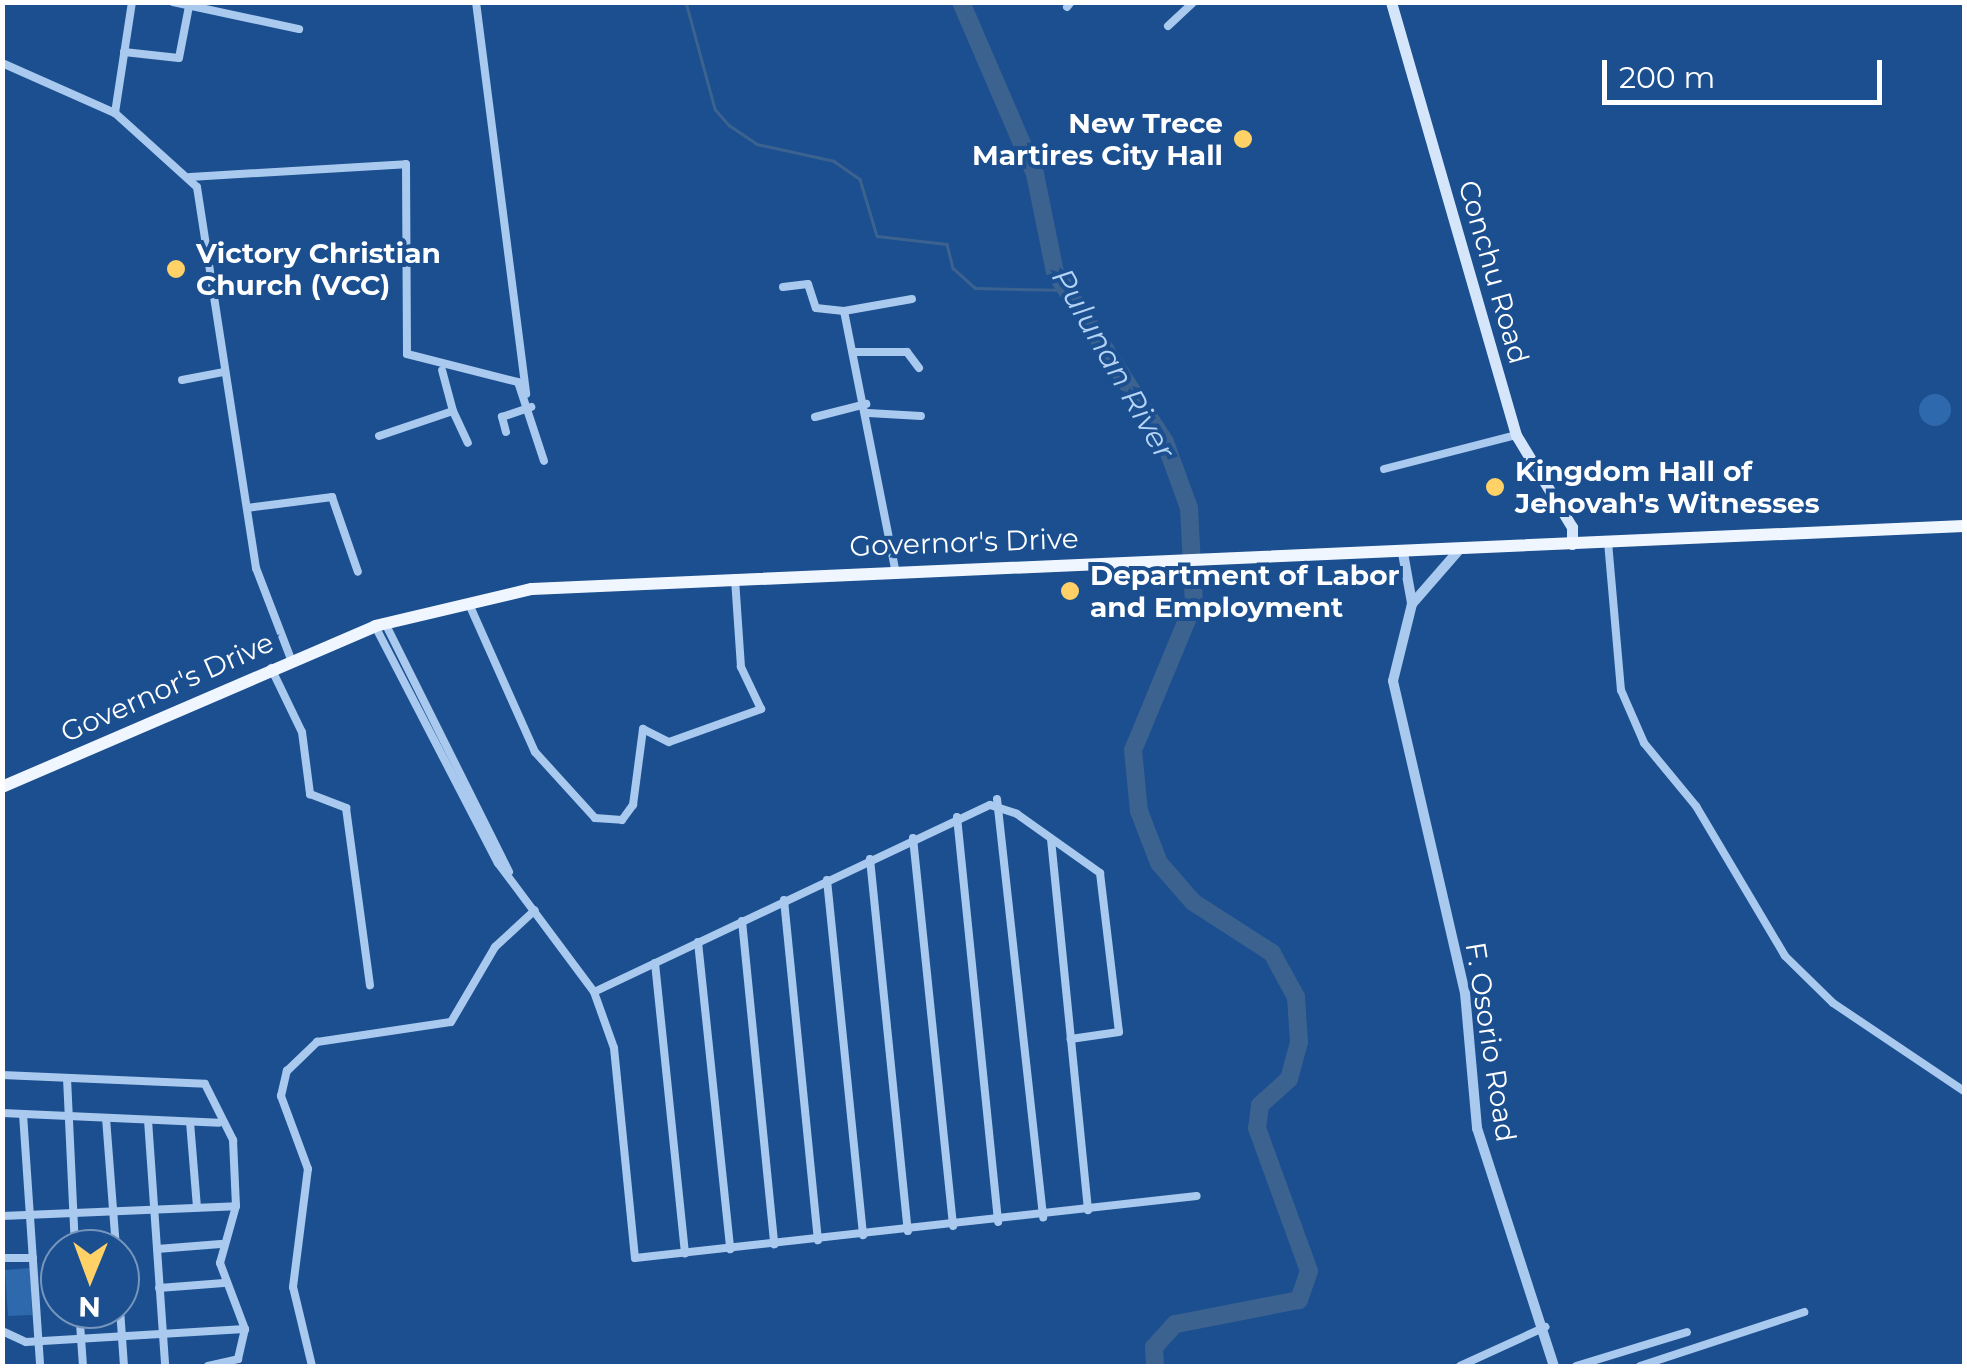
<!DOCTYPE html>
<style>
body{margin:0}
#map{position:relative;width:1967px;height:1369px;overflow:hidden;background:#1b4f8f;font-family:Montserrat,sans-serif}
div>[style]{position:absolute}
.green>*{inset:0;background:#2e69ad}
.round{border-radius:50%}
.stream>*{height:2.5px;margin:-1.25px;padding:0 1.25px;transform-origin:1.25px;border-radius:1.25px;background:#3c6290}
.river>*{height:18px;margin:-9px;padding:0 9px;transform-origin:9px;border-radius:9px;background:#3c6290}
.minor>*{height:8px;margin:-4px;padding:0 4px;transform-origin:4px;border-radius:4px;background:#a9c9ee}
.tertiary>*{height:10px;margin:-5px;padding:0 5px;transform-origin:5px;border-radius:5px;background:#a9c9ee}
.secondary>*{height:11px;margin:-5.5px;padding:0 5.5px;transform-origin:5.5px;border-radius:5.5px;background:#d6e6fa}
.primary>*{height:12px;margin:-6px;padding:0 6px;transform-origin:6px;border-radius:6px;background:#f0f6ff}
.dots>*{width:28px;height:28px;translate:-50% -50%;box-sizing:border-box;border:5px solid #1b4f8f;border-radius:50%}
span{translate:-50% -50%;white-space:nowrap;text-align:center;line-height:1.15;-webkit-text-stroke:8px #1b4f8f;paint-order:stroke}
.poi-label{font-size:28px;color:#fff;font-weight:700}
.right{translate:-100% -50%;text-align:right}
.left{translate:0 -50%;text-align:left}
.street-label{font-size:28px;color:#fff}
.water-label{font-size:30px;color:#b5d3f5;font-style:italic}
.frame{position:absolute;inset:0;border:5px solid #fff;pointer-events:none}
.north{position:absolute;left:40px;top:1229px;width:100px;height:100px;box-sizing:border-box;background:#1b4f8f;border:2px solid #7695bc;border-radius:50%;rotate:181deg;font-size:28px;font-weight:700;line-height:40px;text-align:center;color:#fff}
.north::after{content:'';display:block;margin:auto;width:35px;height:45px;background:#ffd166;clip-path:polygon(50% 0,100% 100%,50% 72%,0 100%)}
.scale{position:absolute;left:1602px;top:60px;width:280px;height:45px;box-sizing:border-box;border:5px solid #fff;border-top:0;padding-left:12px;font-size:30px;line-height:35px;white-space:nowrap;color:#fff;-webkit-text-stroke:8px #1b4f8f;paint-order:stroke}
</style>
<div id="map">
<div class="green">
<div class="round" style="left:1919px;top:394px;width:32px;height:32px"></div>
<div style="clip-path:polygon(30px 1268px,32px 1315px,8px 1316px,5px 1270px)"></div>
</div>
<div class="stream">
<div style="left:686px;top:2px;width:111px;rotate:74.8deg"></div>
<div style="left:715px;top:109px;width:21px;rotate:49deg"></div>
<div style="left:729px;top:125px;width:34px;rotate:34deg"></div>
<div style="left:757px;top:144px;width:79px;rotate:12.4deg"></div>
<div style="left:834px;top:161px;width:32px;rotate:35deg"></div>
<div style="left:860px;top:179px;width:59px;rotate:73.4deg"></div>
<div style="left:877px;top:236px;width:70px;rotate:6.5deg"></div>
<div style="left:947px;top:244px;width:25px;rotate:76deg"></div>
<div style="left:953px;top:268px;width:30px;rotate:42deg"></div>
<div style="left:975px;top:288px;width:91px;rotate:1.3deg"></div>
</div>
<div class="river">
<div style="left:961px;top:2px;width:187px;rotate:66.7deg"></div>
<div style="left:1035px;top:174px;width:100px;rotate:78.5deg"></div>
<div style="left:1055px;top:272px;width:202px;rotate:57.1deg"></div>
<div style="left:1165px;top:442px;width:70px;rotate:70deg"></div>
<div style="left:1189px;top:508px;width:95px;rotate:87deg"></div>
<div style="left:1194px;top:603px;width:159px;rotate:112.5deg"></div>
<div style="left:1133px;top:750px;width:61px;rotate:84.4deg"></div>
<div style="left:1139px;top:811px;width:56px;rotate:69deg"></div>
<div style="left:1159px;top:863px;width:52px;rotate:48.9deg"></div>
<div style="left:1193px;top:902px;width:94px;rotate:32.8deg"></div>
<div style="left:1272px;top:953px;width:50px;rotate:61.4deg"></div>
<div style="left:1296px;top:997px;width:45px;rotate:86.2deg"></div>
<div style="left:1299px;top:1042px;width:38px;rotate:105deg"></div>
<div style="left:1289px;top:1079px;width:39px;rotate:138deg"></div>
<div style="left:1260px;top:1105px;width:23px;rotate:97deg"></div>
<div style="left:1257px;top:1128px;width:152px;rotate:70deg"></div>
<div style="left:1309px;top:1271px;width:31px;rotate:109deg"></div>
<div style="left:1299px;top:1300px;width:126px;rotate:169deg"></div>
<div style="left:1175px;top:1324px;width:31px;rotate:132deg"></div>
<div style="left:1154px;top:1347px;width:19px;rotate:87deg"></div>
</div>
<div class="minor">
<div style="left:173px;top:2px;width:129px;rotate:12.1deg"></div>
<div style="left:476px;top:2px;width:395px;rotate:82.7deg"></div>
<div style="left:1067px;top:7px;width:6px;rotate:-51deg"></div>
<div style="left:1168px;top:26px;width:35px;rotate:-43deg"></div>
<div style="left:124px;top:52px;width:55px;rotate:6.2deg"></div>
<div style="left:179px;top:58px;width:53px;rotate:-79.1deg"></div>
<div style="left:2px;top:63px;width:124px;rotate:23.9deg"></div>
<div style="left:115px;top:113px;width:110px;rotate:42.1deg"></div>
<div style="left:197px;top:187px;width:386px;rotate:81.2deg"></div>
<div style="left:256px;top:568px;width:97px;rotate:69deg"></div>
<div style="left:115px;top:113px;width:112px;rotate:-81.3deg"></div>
<div style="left:190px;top:177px;width:216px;rotate:-3.4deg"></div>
<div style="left:406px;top:164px;width:190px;rotate:89.7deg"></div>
<div style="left:407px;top:354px;width:114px;rotate:14.2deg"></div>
<div style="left:518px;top:382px;width:83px;rotate:71.8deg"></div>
<div style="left:783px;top:287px;width:25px;rotate:-7deg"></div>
<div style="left:808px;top:284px;width:25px;rotate:72deg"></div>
<div style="left:816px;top:308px;width:28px;rotate:6deg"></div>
<div style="left:844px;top:311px;width:263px;rotate:78.8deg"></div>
<div style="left:844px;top:311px;width:69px;rotate:-10deg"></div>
<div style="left:854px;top:352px;width:53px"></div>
<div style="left:907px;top:352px;width:20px;rotate:53deg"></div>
<div style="left:182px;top:380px;width:43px;rotate:-10.8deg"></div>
<div style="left:453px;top:411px;width:35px;rotate:65deg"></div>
<div style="left:868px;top:413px;width:53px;rotate:3.2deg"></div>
<div style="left:815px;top:417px;width:53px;rotate:-14.3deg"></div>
<div style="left:506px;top:432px;width:16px;rotate:-105deg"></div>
<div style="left:502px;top:417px;width:31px;rotate:-19deg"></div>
<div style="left:379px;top:436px;width:78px;rotate:-18.7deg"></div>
<div style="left:453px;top:411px;width:42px;rotate:-105deg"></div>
<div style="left:1384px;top:469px;width:136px;rotate:-14.4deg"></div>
<div style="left:247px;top:508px;width:86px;rotate:-7.4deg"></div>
<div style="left:332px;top:497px;width:79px;rotate:70.9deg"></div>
<div style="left:1608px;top:542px;width:149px;rotate:85deg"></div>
<div style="left:1621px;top:690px;width:58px;rotate:66.5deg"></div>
<div style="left:1644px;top:743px;width:82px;rotate:50.5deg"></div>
<div style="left:1696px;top:806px;width:174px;rotate:59.3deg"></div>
<div style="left:1785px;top:956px;width:67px;rotate:44.4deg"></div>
<div style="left:1833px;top:1003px;width:158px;rotate:33.9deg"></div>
<div style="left:469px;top:604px;width:162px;rotate:66deg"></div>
<div style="left:535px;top:752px;width:89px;rotate:47.7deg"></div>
<div style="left:595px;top:818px;width:27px;rotate:4deg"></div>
<div style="left:622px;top:820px;width:19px;rotate:-54deg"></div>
<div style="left:633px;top:805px;width:77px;rotate:-82.5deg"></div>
<div style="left:643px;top:729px;width:29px;rotate:27deg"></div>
<div style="left:669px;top:742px;width:98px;rotate:-19.7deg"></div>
<div style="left:761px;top:709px;width:47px;rotate:-115.5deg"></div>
<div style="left:741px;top:667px;width:89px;rotate:-93.9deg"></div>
<div style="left:385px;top:623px;width:278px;rotate:63.5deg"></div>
<div style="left:375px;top:626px;width:267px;rotate:62.6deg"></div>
<div style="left:498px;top:863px;width:161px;rotate:53.3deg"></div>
<div style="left:594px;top:992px;width:59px;rotate:70.3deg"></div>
<div style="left:614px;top:1048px;width:211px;rotate:84.3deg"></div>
<div style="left:635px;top:1258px;width:565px;rotate:-6.3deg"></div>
<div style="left:271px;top:668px;width:71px;rotate:64.2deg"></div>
<div style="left:302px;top:732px;width:63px;rotate:82.6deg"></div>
<div style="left:310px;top:794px;width:39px;rotate:21deg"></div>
<div style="left:346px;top:808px;width:179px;rotate:82.3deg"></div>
<div style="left:997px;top:799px;width:421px;rotate:83.7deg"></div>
<div style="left:957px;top:817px;width:407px;rotate:84.2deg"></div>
<div style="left:913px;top:838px;width:390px;rotate:84.1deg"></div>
<div style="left:1051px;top:839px;width:373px;rotate:84.3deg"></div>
<div style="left:870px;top:859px;width:374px;rotate:84.2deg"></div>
<div style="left:827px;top:880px;width:357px;rotate:84.2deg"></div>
<div style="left:784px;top:900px;width:342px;rotate:84.3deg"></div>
<div style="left:742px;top:921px;width:325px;rotate:84.3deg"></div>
<div style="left:698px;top:942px;width:309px;rotate:84deg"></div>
<div style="left:655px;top:963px;width:292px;rotate:84.1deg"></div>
<div style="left:594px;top:992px;width:438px;rotate:-25.3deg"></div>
<div style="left:990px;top:805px;width:28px;rotate:18deg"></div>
<div style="left:1017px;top:814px;width:102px;rotate:35.4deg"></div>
<div style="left:1100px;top:873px;width:160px;rotate:83.2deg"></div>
<div style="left:1119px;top:1032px;width:49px;rotate:171.7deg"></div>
<div style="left:2px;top:1075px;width:203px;rotate:2.5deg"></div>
<div style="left:205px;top:1084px;width:63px;rotate:63.4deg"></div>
<div style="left:233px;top:1140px;width:66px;rotate:87.4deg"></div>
<div style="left:236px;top:1206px;width:59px;rotate:105.7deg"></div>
<div style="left:220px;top:1263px;width:71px;rotate:69.3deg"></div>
<div style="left:67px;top:1078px;width:171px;rotate:87.3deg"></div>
<div style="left:2px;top:1113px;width:217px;rotate:2.6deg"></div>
<div style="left:23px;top:1114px;width:253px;rotate:86.1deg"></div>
<div style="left:106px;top:1118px;width:131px;rotate:85.6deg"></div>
<div style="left:148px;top:1120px;width:247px;rotate:86deg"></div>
<div style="left:190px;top:1122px;width:85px;rotate:85.3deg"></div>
<div style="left:2px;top:1216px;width:234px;rotate:-2.4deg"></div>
<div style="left:157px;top:1249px;width:64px;rotate:-4.5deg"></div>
<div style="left:2px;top:1258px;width:31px"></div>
<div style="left:159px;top:1288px;width:65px;rotate:-4.4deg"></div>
<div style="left:79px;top:1309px;width:57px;rotate:86deg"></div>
<div style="left:120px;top:1309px;width:57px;rotate:86deg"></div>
<div style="left:2px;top:1331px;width:26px;rotate:25deg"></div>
<div style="left:26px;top:1342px;width:219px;rotate:-3.4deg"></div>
<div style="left:208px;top:1366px;width:31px;rotate:-13deg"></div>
<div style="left:238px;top:1359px;width:31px;rotate:-77deg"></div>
<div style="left:312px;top:1366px;width:81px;rotate:-103.5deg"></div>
<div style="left:293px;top:1287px;width:119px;rotate:-82.8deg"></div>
<div style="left:308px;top:1169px;width:78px;rotate:-110.3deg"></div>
<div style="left:281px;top:1096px;width:26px;rotate:-77deg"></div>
<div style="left:287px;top:1071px;width:42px;rotate:-44deg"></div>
<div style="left:317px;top:1042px;width:135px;rotate:-8.5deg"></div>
<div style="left:451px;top:1022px;width:87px;rotate:-59.6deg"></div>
<div style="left:495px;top:947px;width:54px;rotate:-42.8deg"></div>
<div style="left:1460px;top:1366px;width:94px;rotate:-24.6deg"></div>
<div style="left:1576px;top:1366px;width:116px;rotate:-17deg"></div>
<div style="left:1640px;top:1366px;width:173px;rotate:-18.2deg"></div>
</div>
<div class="tertiary">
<div style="left:1459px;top:550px;width:72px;rotate:131deg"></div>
<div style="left:1412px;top:604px;width:79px;rotate:103.9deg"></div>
<div style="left:1393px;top:681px;width:320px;rotate:77deg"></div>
<div style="left:1465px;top:993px;width:136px;rotate:84.9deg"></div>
<div style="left:1477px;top:1128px;width:250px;rotate:72.1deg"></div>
<div style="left:1403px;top:553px;width:51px;rotate:79.8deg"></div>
</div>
<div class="secondary">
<div style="left:1391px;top:2px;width:451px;rotate:73.9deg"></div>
<div style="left:1516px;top:435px;width:108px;rotate:58.7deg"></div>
<div style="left:1572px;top:527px;width:17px;rotate:90deg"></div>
</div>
<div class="primary">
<div style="left:2px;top:787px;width:406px;rotate:-23.3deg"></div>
<div style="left:375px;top:626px;width:161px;rotate:-13.3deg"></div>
<div style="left:532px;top:589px;width:1433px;rotate:-2.52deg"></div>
</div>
<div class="dots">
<div style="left:1243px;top:139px;background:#ffd166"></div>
<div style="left:176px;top:269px;background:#ffd166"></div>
<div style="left:1495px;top:487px;background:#ffd166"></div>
<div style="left:1070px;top:591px;background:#ffd166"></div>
</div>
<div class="poi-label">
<span class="right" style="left:1223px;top:139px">New Trece<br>Martires City Hall</span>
<span class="left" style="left:196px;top:269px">Victory Christian<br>Church (VCC)</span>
<span class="left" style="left:1515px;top:487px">Kingdom Hall of<br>Jehovah's Witnesses</span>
<span class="left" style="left:1090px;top:591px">Department of Labor<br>and Employment</span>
</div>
<div class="street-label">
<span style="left:1494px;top:272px;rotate:74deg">Conchu Road</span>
<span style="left:964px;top:542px;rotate:-2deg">Governor's Drive</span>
<span style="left:167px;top:687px;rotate:-24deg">Governor's Drive</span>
<span style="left:1491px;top:1042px;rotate:81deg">F. Osorio Road</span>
</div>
<div class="water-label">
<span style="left:1113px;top:364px;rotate:60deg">Pulunan River</span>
</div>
<div class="frame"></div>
<div class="north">N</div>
<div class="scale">200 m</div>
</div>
